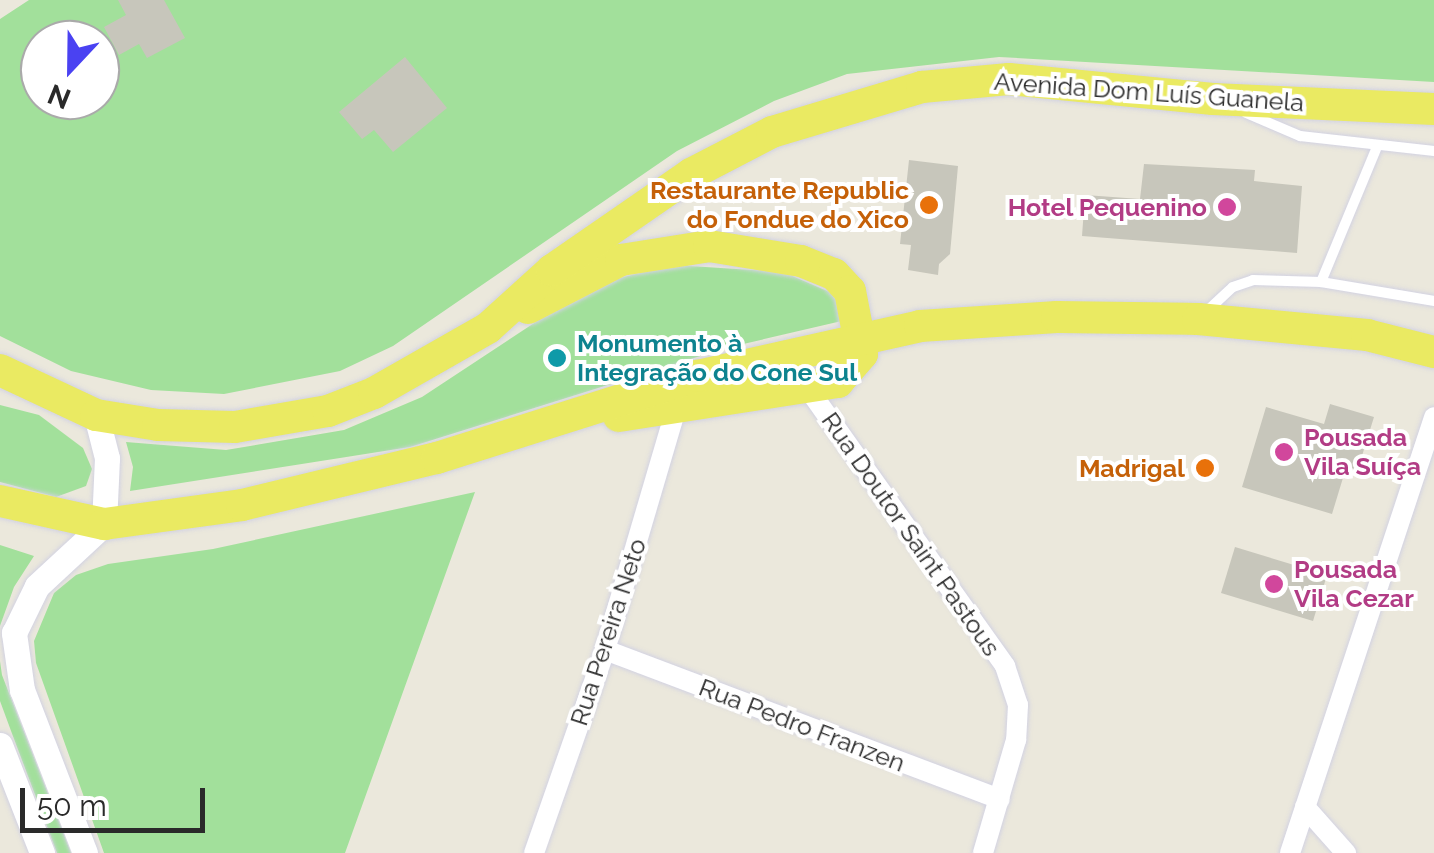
<!DOCTYPE html>
<meta charset="utf-8">
<style>
body{margin:0}
#map{position:relative;width:1434px;height:853px;overflow:hidden;background:#ebe8dc;font-family:Raleway,sans-serif}
div>[style]{position:absolute}
.green>*{inset:0;background:#a2e09b}
.building>*{inset:0;background:#c7c6bb}
.roads{filter:drop-shadow(0 0 2px #d2d2e2) drop-shadow(0 0 2px #d2d2e2)}
.service>*{height:10px;margin:-5px;padding:0 5px;transform-origin:5px;border-radius:5px;background:#fff}
.minor>*{height:20px;margin:-10px;padding:0 10px;transform-origin:10px;border-radius:10px;background:#fff}
.tertiary>*{height:25px;margin:-12.5px;padding:0 12.5px;transform-origin:12.5px;border-radius:12.5px;background:#fff}
.primary>*{height:32px;margin:-16px;padding:0 16px;transform-origin:16px;border-radius:16px;background:#eaea62}
.dots>*{width:28px;height:28px;translate:-50% -50%;box-sizing:border-box;border:5px solid #fff;border-radius:50%}
span{translate:-50% -50%;white-space:nowrap;text-align:center;line-height:1.15;-webkit-text-stroke:8px #fff;paint-order:stroke}
.street-label{font-size:25px;color:#2a2a2a}
.food-label{font-size:25px;color:#c56008;font-weight:700}
.right{translate:-100% -50%;text-align:right}
.hotel-label{font-size:25px;color:#b23c85;font-weight:700}
.left{translate:0 -50%;text-align:left}
.culture-label{font-size:25px;color:#0d838f;font-weight:700}
.north{position:absolute;left:20px;top:20px;width:100px;height:100px;box-sizing:border-box;background:#fff;border:2px solid #aaa;border-radius:50%;rotate:202deg;font-size:28px;font-weight:700;line-height:40px;text-align:center;color:#2a2a2a}
.north::after{content:'';display:block;margin:auto;width:35px;height:45px;background:#4a42f2;clip-path:polygon(50% 0,100% 100%,50% 72%,0 100%)}
.scale{position:absolute;left:20px;top:788px;width:185px;height:45px;box-sizing:border-box;border:5px solid #2a2a2a;border-top:0;padding-left:12px;font-size:30px;line-height:35px;white-space:nowrap;color:#2a2a2a;-webkit-text-stroke:8px #fff;paint-order:stroke}
</style>
<div id="map">
<div class="green">
<div style="clip-path:polygon(evenodd,29px 0,1434px 0,1434px 82px,999px 57px,847px 74px,774px 101px,677px 151px,393px 346px,340px 371px,224px 394px,151px 390px,71px 371px,0 336px,0 19px,29px 0,40px 40px,100px 40px,100px 100px,40px 100px,40px 40px)"></div>
<div style="clip-path:polygon(674px 265px,783px 272px,832px 293px,846px 320px,726px 348px,410px 447px,130px 491px,133px 467px,126px 442px,226px 450px,344px 430px,422px 397px,557px 308px,619px 278px)"></div>
<div style="clip-path:polygon(0 405px,39px 415px,83px 448px,92px 469px,86px 486px,56px 497px,0 482px)"></div>
<div style="clip-path:polygon(475px 492px,345px 853px,104px 853px,36px 663px,34px 641px,54px 593px,76px 575px,108px 564px,213px 549px)"></div>
<div style="clip-path:polygon(0 545px,34px 556px,14px 587px,0 626px)"></div>
<div style="clip-path:polygon(0 661px,2px 675px,71px 853px,57px 853px,14px 739px,0 701px)"></div>
</div>
<div class="building">
<div style="clip-path:polygon(118px 0,164px 0,185px 38px,147px 58px,139px 44px,119px 55px,104px 27px,126px 15px)"></div>
<div style="clip-path:polygon(405px 57px,447px 108px,393px 152px,374px 130px,362px 139px,339px 112px)"></div>
<div style="clip-path:polygon(909px 160px,958px 166px,950px 254px,939px 264px,938px 275px,908px 270px,911px 245px,900px 244px)"></div>
<div style="clip-path:polygon(1144px 164px,1255px 170px,1254px 181px,1302px 186px,1297px 253px,1082px 236px,1085px 195px,1140px 199px)"></div>
<div style="clip-path:polygon(1330px 404px,1374px 417px,1357px 472px,1346px 468px,1332px 514px,1242px 487px,1266px 407px,1324px 424px)"></div>
<div style="clip-path:polygon(1235px 547px,1327px 575px,1313px 621px,1221px 593px)"></div>
</div>
<div class="roads">
<div class="service">
<div style="left:1246px;top:113px;width:59px;rotate:23.1deg"></div>
<div style="left:1300px;top:136px;width:135px;rotate:6.4deg"></div>
<div style="left:1321px;top:282px;width:144px;rotate:-67.5deg"></div>
<div style="left:1207px;top:311px;width:35px;rotate:-43deg"></div>
<div style="left:1233px;top:287px;width:21px;rotate:-19deg"></div>
<div style="left:1253px;top:280px;width:68px;rotate:1.7deg"></div>
<div style="left:1321px;top:282px;width:115px;rotate:9.5deg"></div>
</div>
<div class="minor">
<div style="left:809px;top:390px;width:339px;rotate:54.6deg"></div>
<div style="left:1005px;top:666px;width:41px;rotate:71.6deg"></div>
<div style="left:1018px;top:705px;width:35px;rotate:93deg"></div>
<div style="left:1016px;top:740px;width:118px;rotate:106.3deg"></div>
<div style="left:605px;top:650px;width:422px;rotate:20.7deg"></div>
<div style="left:1305px;top:807px;width:62px;rotate:48.3deg"></div>
<div style="left:534px;top:853px;width:215px;rotate:-70.7deg"></div>
<div style="left:605px;top:650px;width:251px;rotate:-73.6deg"></div>
<div style="left:1290px;top:853px;width:459px;rotate:-71.7deg"></div>
</div>
<div class="tertiary">
<div style="left:0;top:745px;width:116px;rotate:68.7deg"></div>
<div style="left:85px;top:853px;width:175px;rotate:-111.1deg"></div>
<div style="left:22px;top:690px;width:58px;rotate:-98deg"></div>
<div style="left:14px;top:633px;width:52px;rotate:-63.9deg"></div>
<div style="left:37px;top:586px;width:91px;rotate:-42.8deg"></div>
<div style="left:104px;top:524px;width:66px;rotate:-87.4deg"></div>
<div style="left:107px;top:458px;width:44px;rotate:-104.3deg"></div>
</div>
<div class="primary">
<div style="left:528px;top:308px;width:105px;rotate:-27.3deg"></div>
<div style="left:621px;top:260px;width:89px;rotate:-9deg"></div>
<div style="left:709px;top:246px;width:93px;rotate:9.3deg"></div>
<div style="left:801px;top:261px;width:35px;rotate:22deg"></div>
<div style="left:834px;top:274px;width:23px;rotate:47deg"></div>
<div style="left:850px;top:291px;width:64px;rotate:79.2deg"></div>
<div style="left:862px;top:354px;width:37px;rotate:131deg"></div>
<div style="left:838px;top:382px;width:222px;rotate:171.2deg"></div>
<div style="left:0;top:370px;width:106px;rotate:25.1deg"></div>
<div style="left:96px;top:415px;width:63px;rotate:9.2deg"></div>
<div style="left:158px;top:425px;width:77px;rotate:1.5deg"></div>
<div style="left:235px;top:427px;width:94px;rotate:-9.8deg"></div>
<div style="left:328px;top:411px;width:49px;rotate:-21.4deg"></div>
<div style="left:374px;top:393px;width:131px;rotate:-29.7deg"></div>
<div style="left:488px;top:328px;width:86px;rotate:-42.2deg"></div>
<div style="left:552px;top:270px;width:169px;rotate:-34.6deg"></div>
<div style="left:691px;top:174px;width:91px;rotate:-27.4deg"></div>
<div style="left:772px;top:132px;width:157px;rotate:-16.7deg"></div>
<div style="left:922px;top:87px;width:87px;rotate:-5.3deg"></div>
<div style="left:1009px;top:79px;width:205px;rotate:5.6deg"></div>
<div style="left:1213px;top:99px;width:221px;rotate:2.6deg"></div>
<div style="left:0;top:501px;width:107px;rotate:12.5deg"></div>
<div style="left:104px;top:524px;width:139px;rotate:-7.8deg"></div>
<div style="left:242px;top:505px;width:201px;rotate:-13.6deg"></div>
<div style="left:437px;top:458px;width:273px;rotate:-17.5deg"></div>
<div style="left:697px;top:376px;width:229px;rotate:-12.6deg"></div>
<div style="left:920px;top:326px;width:137px;rotate:-3.8deg"></div>
<div style="left:1057px;top:317px;width:141px;rotate:0.8deg"></div>
<div style="left:1198px;top:319px;width:170px;rotate:5.4deg"></div>
<div style="left:1367px;top:335px;width:69px;rotate:14.2deg"></div>
</div>
</div>
<div class="dots">
<div style="left:929px;top:205px;background:#e8710a"></div>
<div style="left:1227px;top:207px;background:#d1479c"></div>
<div style="left:557px;top:358px;background:#0f9aa8"></div>
<div style="left:1284px;top:452px;background:#d1479c"></div>
<div style="left:1205px;top:468px;background:#e8710a"></div>
<div style="left:1274px;top:584px;background:#d1479c"></div>
</div>
<div class="street-label">
<span style="left:1149px;top:92px;rotate:4deg">Avenida Dom Luís Guanela</span>
<span style="left:911px;top:534px;rotate:55deg">Rua Doutor Saint Pastous</span>
<span style="left:608px;top:632px;rotate:-72deg">Rua Pereira Neto</span>
<span style="left:802px;top:725px;rotate:21deg">Rua Pedro Franzen</span>
</div>
<div class="food-label">
<span class="right" style="left:909px;top:205px">Restaurante Republic<br>do Fondue do Xico</span>
<span class="right" style="left:1185px;top:468px">Madrigal</span>
</div>
<div class="hotel-label">
<span class="right" style="left:1207px;top:207px">Hotel Pequenino</span>
<span class="left" style="left:1304px;top:452px">Pousada<br>Vila Suíça</span>
<span class="left" style="left:1294px;top:584px">Pousada<br>Vila Cezar</span>
</div>
<div class="culture-label">
<span class="left" style="left:577px;top:358px">Monumento à<br>Integração do Cone Sul</span>
</div>
<div class="north">N</div>
<div class="scale">50 m</div>
</div>
